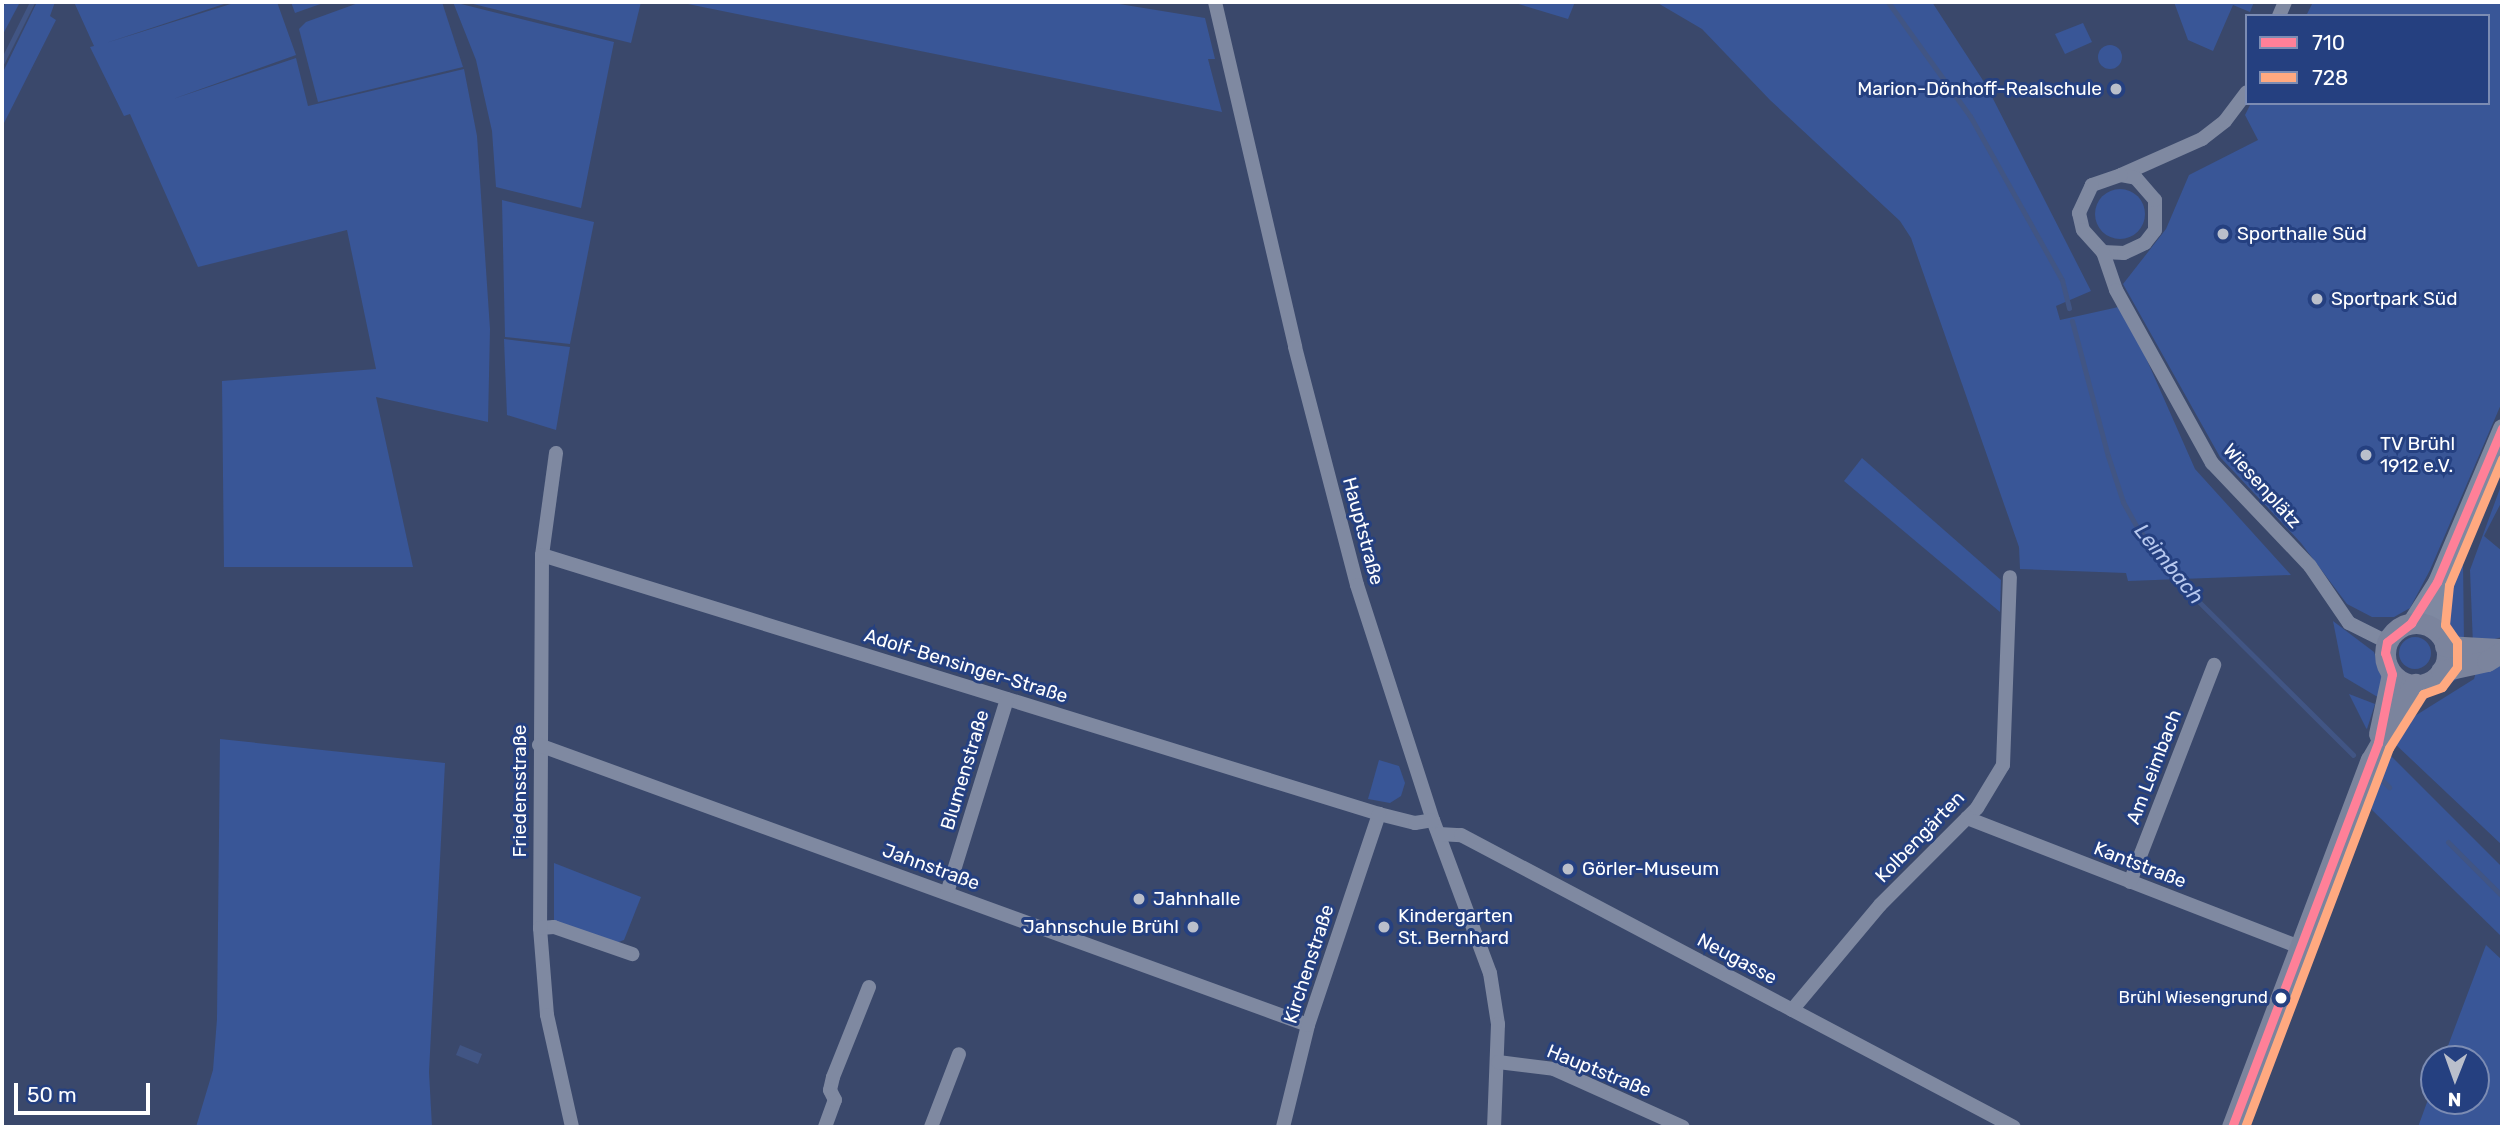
<!DOCTYPE html>
<meta charset="utf-8">
<style>
body{margin:0}
#map{position:relative;width:2504px;height:1129px;overflow:hidden;background:#3a486b;font-family:Rubik,sans-serif}
div>[style]{position:absolute}
.green>*{inset:0;background:#395697}
.round{border-radius:50%}
.water>*{inset:0;background:#415584}
.stream>*{height:5px;margin:-2.5px;padding:0 2.5px;transform-origin:2.5px;border-radius:2.5px;background:#415584}
.minor>*{height:14px;margin:-7px;padding:0 7px;transform-origin:7px;border-radius:7px;background:#7f89a1}
.tertiary>*{height:19px;margin:-9.5px;padding:0 9.5px;transform-origin:9.5px;border-radius:9.5px;background:#7f89a1}
.secondary>*{height:21px;margin:-10.5px;padding:0 10.5px;transform-origin:10.5px;border-radius:10.5px;background:#7b849d}
.secondary>.ring{margin:-10.5px;padding:0;box-sizing:content-box;background:none;border:21px solid #7b849d;border-radius:50%}
.bus-1>*{height:9px;margin:-4.5px;padding:0 4.5px;transform-origin:4.5px;border-radius:4.5px;background:#ff8098}
.bus-2>*{height:9px;margin:-4.5px;padding:0 4.5px;transform-origin:4.5px;border-radius:4.5px;background:#ffa980}
.dots>*{width:19px;height:19px;translate:-50% -50%;box-sizing:border-box;border:4px solid #254080;border-radius:50%}
span{translate:-50% -50%;white-space:nowrap;text-align:center;line-height:1.15;-webkit-text-stroke:6px #254080;paint-order:stroke}
.bus-label{font-size:17px;color:#fff}
.right{translate:-100% -50%;text-align:right}
.poi-label{font-size:19px;color:#fff}
.left{translate:0 -50%;text-align:left}
.street-label{font-size:19px;color:#fff}
.water-label{font-size:21px;color:#b7c8ee;font-style:italic}
.frame{position:absolute;inset:0;border:4px solid #fff;pointer-events:none}
.legend{position:absolute;left:2245px;top:14px;width:245px;height:91px;box-sizing:border-box;background:#254080;border:2px solid #7c8cb3;margin:0;padding:9px 12px;list-style:none;font-size:21px;color:#fff}
.legend li{display:flex;align-items:center;gap:14px;height:35px}
.legend b{width:35px;border:2px solid #7c8cb3}
.north{position:absolute;left:2420px;top:1045px;width:70px;height:70px;box-sizing:border-box;background:#254080;border:2px solid #7c8cb3;border-radius:50%;rotate:181deg;font-size:19px;font-weight:700;line-height:28px;text-align:center;color:#fff}
.north::after{content:'';display:block;margin:auto;width:24px;height:32px;background:#babfcb;clip-path:polygon(50% 0,100% 100%,50% 72%,0 100%)}
.scale{position:absolute;left:14px;top:1083px;width:136px;height:32px;box-sizing:border-box;border:4px solid #fff;border-top:0;padding-left:9px;font-size:21px;line-height:24px;white-space:nowrap;color:#fff;-webkit-text-stroke:5px #254080;paint-order:stroke}
</style>
<div id="map">
<div class="green">
<div style="clip-path:polygon(6px 2px,20px 2px,2px 36px,2px 10px)"></div>
<div style="clip-path:polygon(37px 2px,55px 2px,50px 16px,56px 20px,2px 127px,2px 74px)"></div>
<div style="clip-path:polygon(74px 2px,230px 2px,106px 43px,237px 2px,277px 2px,296px 55px,173px 99px,296px 58px,308px 106px,464px 69px,477px 136px,490px 329px,488px 422px,376px 397px,413px 567px,224px 567px,222px 381px,376px 369px,347px 230px,198px 267px,130px 114px,124px 116px,90px 47px,94px 46px)"></div>
<div style="clip-path:polygon(291px 2px,326px 2px,295px 13px)"></div>
<div style="clip-path:polygon(361px 2px,442px 2px,463px 67px,318px 102px,299px 29px,306px 22px)"></div>
<div style="clip-path:polygon(453px 2px,614px 42px,581px 208px,496px 187px,492px 131px,476px 60px)"></div>
<div style="clip-path:polygon(465px 2px,641px 2px,631px 43px)"></div>
<div style="clip-path:polygon(678px 2px,1107px 2px,1205px 18px,1215px 59px,1208px 59px,1222px 112px)"></div>
<div style="clip-path:polygon(1512px 2px,1575px 2px,1568px 19px)"></div>
<div style="clip-path:polygon(1656px 2px,1932px 2px,1986px 85px,2091px 291px,2056px 306px,2060px 320px,2123px 306px,2195px 469px,2291px 575px,2128px 581px,2126px 573px,2020px 569px,2019px 547px,1911px 238px,1900px 221px,1770px 100px,1702px 29px)"></div>
<div style="clip-path:polygon(2174px 2px,2254px 2px,2250px 12px,2233px 5px,2213px 51px,2188px 40px)"></div>
<div style="clip-path:polygon(2313px 2px,2502px 2px,2502px 402px,2430px 570px,2410px 608px,2394px 617px,2372px 617px,2347px 604px,2301px 543px,2220px 457px,2123px 284px,2166px 229px,2189px 175px,2258px 140px,2245px 115px,2251px 103px,2488px 103px,2488px 16px,2306px 16px)"></div>
<div style="clip-path:polygon(2083px 23px,2092px 42px,2065px 54px,2055px 34px)"></div>
<div class="round" style="left:2098px;top:45px;width:24px;height:24px"></div>
<div class="round" style="left:2095px;top:189px;width:50px;height:50px"></div>
<div style="clip-path:polygon(502px 200px,594px 222px,570px 344px,505px 337px)"></div>
<div style="clip-path:polygon(504px 339px,570px 347px,556px 430px,507px 415px)"></div>
<div style="clip-path:polygon(2502px 452px,2502px 464px,2463px 559px,2464px 643px,2453px 639px,2445px 629px,2442px 605px)"></div>
<div style="clip-path:polygon(1862px 458px,2001px 580px,2000px 612px,1844px 481px)"></div>
<div style="clip-path:polygon(2502px 483px,2502px 501px,2484px 536px,2502px 551px,2502px 637px,2473px 645px,2470px 570px)"></div>
<div style="clip-path:polygon(2333px 621px,2374px 652px,2383px 681px,2381px 699px,2344px 677px)"></div>
<div class="round" style="left:2399px;top:637px;width:32px;height:32px"></div>
<div style="clip-path:polygon(2502px 664px,2502px 845px,2393px 742px,2410px 719px,2474px 679px,2476px 672px)"></div>
<div style="clip-path:polygon(2461px 677px,2443px 687px,2410px 710px,2416px 697px,2443px 681px)"></div>
<div style="clip-path:polygon(2349px 694px,2375px 704px,2367px 729px,2366px 728px)"></div>
<div style="clip-path:polygon(220px 739px,445px 763px,429px 1072px,432px 1127px,196px 1127px,213px 1070px,217px 1019px)"></div>
<div style="clip-path:polygon(2390px 755px,2502px 867px,2502px 937px,2368px 806px)"></div>
<div style="clip-path:polygon(1379px 760px,1399px 766px,1405px 783px,1401px 796px,1390px 803px,1368px 799px)"></div>
<div style="clip-path:polygon(554px 863px,641px 897px,624px 940px,613px 944px,554px 922px)"></div>
<div style="clip-path:polygon(2486px 945px,2502px 960px,2502px 1127px,2418px 1127px,2434px 1083px,2434px 1101px,2476px 1101px,2476px 1059px,2443px 1059px)"></div>
</div>
<div class="water">
<div style="clip-path:polygon(460px 1045px,482px 1054px,478px 1064px,456px 1055px)"></div>
</div>
<div class="stream">
<div style="left:1888px;top:2px;width:140px;rotate:54.3deg"></div>
<div style="left:1970px;top:116px;width:188px;rotate:60.7deg"></div>
<div style="left:2062px;top:280px;width:29px;rotate:76deg"></div>
<div style="left:2px;top:62px;width:67px;rotate:-63.4deg"></div>
<div style="left:2072px;top:321px;width:140px;rotate:75.1deg"></div>
<div style="left:2108px;top:456px;width:48px;rotate:71.9deg"></div>
<div style="left:2123px;top:502px;width:29px;rotate:61deg"></div>
<div style="left:2137px;top:527px;width:64px;rotate:53.3deg"></div>
<div style="left:2175px;top:578px;width:251px;rotate:44.8deg"></div>
<div style="left:2380px;top:778px;width:13px;rotate:45deg"></div>
<div style="left:2448px;top:842px;width:76px;rotate:45deg"></div>
</div>
<div class="minor">
<div style="left:1215px;top:2px;width:354px;rotate:76.9deg"></div>
<div style="left:1295px;top:347px;width:246px;rotate:75.4deg"></div>
<div style="left:1357px;top:585px;width:247px;rotate:72.1deg"></div>
<div style="left:1433px;top:820px;width:163px;rotate:69.6deg"></div>
<div style="left:1490px;top:973px;width:52px;rotate:81.1deg"></div>
<div style="left:1498px;top:1024px;width:103px;rotate:92.2deg"></div>
<div style="left:2279px;top:16px;width:15px;rotate:-67deg"></div>
<div style="left:2121px;top:175px;width:89px;rotate:-24deg"></div>
<div style="left:2202px;top:139px;width:29px;rotate:-38deg"></div>
<div style="left:2225px;top:121px;width:36px;rotate:-53deg"></div>
<div style="left:2103px;top:252px;width:21px;rotate:3deg"></div>
<div style="left:2124px;top:253px;width:23px;rotate:-25deg"></div>
<div style="left:2145px;top:243px;width:16px;rotate:-52deg"></div>
<div style="left:2155px;top:230px;width:30px;rotate:-90deg"></div>
<div style="left:2155px;top:200px;width:29px;rotate:-131deg"></div>
<div style="left:2136px;top:178px;width:15px;rotate:-169deg"></div>
<div style="left:2121px;top:175px;width:31px;rotate:161deg"></div>
<div style="left:2092px;top:185px;width:31px;rotate:115deg"></div>
<div style="left:2079px;top:213px;width:17px;rotate:77deg"></div>
<div style="left:2083px;top:230px;width:30px;rotate:48deg"></div>
<div style="left:2103px;top:252px;width:40px;rotate:71.1deg"></div>
<div style="left:2116px;top:290px;width:198px;rotate:61deg"></div>
<div style="left:2212px;top:463px;width:142px;rotate:46.4deg"></div>
<div style="left:2310px;top:566px;width:69px;rotate:55.6deg"></div>
<div style="left:2349px;top:623px;width:42px;rotate:26.6deg"></div>
<div style="left:556px;top:453px;width:103px;rotate:97.8deg"></div>
<div style="left:542px;top:555px;width:373px;rotate:90.3deg"></div>
<div style="left:540px;top:928px;width:87px;rotate:85.4deg"></div>
<div style="left:547px;top:1015px;width:115px;rotate:77.4deg"></div>
<div style="left:542px;top:555px;width:876px;rotate:17.19deg"></div>
<div style="left:1379px;top:814px;width:37px;rotate:14deg"></div>
<div style="left:1415px;top:823px;width:18px;rotate:-9deg"></div>
<div style="left:539px;top:745px;width:818px;rotate:20.01deg"></div>
<div style="left:1967px;top:818px;width:357px;rotate:21.2deg"></div>
<div style="left:1439px;top:834px;width:22px;rotate:3deg"></div>
<div style="left:1461px;top:835px;width:625px;rotate:27.84deg"></div>
<div style="left:2130px;top:882px;width:233px;rotate:-68.8deg"></div>
<div style="left:947px;top:893px;width:203px;rotate:-72.8deg"></div>
<div style="left:540px;top:928px;width:14px;rotate:-4deg"></div>
<div style="left:554px;top:927px;width:83px;rotate:19.1deg"></div>
<div style="left:1792px;top:1010px;width:137px;rotate:-50deg"></div>
<div style="left:1880px;top:905px;width:137px;rotate:-45deg"></div>
<div style="left:1977px;top:808px;width:50px;rotate:-58.8deg"></div>
<div style="left:2003px;top:765px;width:188px;rotate:-87.9deg"></div>
<div style="left:1498px;top:1062px;width:56px;rotate:7.1deg"></div>
<div style="left:1554px;top:1069px;width:141px;rotate:24.2deg"></div>
<div style="left:825px;top:1127px;width:29px;rotate:-70deg"></div>
<div style="left:835px;top:1100px;width:11px;rotate:-117deg"></div>
<div style="left:830px;top:1090px;width:13px;rotate:-77deg"></div>
<div style="left:833px;top:1077px;width:97px;rotate:-68.2deg"></div>
<div style="left:931px;top:1127px;width:78px;rotate:-69deg"></div>
<div style="left:1283px;top:1127px;width:105px;rotate:-76.2deg"></div>
<div style="left:1308px;top:1025px;width:223px;rotate:-71.4deg"></div>
</div>
<div class="tertiary">
<div style="left:2411px;top:623px;width:49px;rotate:-57.6deg"></div>
<div style="left:2437px;top:582px;width:167px;rotate:-67.1deg"></div>
<div style="left:2432px;top:628px;width:41px;rotate:-83deg"></div>
</div>
<div class="secondary">
<div class="ring" style="left:2385px;top:623px;width:41px;height:41px"></div>
<div style="left:2445px;top:646px;width:54px;rotate:3.2deg"></div>
<div style="left:2441px;top:671px;width:47px;rotate:-12.3deg"></div>
<div style="left:2487px;top:661px;width:17px;rotate:-31deg"></div>
<div style="left:2379px;top:734px;width:61px;rotate:-77.8deg"></div>
<div style="left:2232px;top:1127px;width:392px;rotate:-69.3deg"></div>
<div style="left:2371px;top:760px;width:88px;rotate:-59.9deg"></div>
</div>
<div class="bus-1">
<div style="left:2392px;top:674px;width:22px;rotate:-108deg"></div>
<div style="left:2385px;top:653px;width:11px;rotate:-80deg"></div>
<div style="left:2387px;top:642px;width:31px;rotate:-38deg"></div>
<div style="left:2411px;top:623px;width:49px;rotate:-57.6deg"></div>
<div style="left:2437px;top:582px;width:167px;rotate:-67.1deg"></div>
<div style="left:2232px;top:1127px;width:411px;rotate:-69.2deg"></div>
<div style="left:2378px;top:743px;width:70px;rotate:-78.5deg"></div>
</div>
<div class="bus-2">
<div style="left:2245px;top:1127px;width:405px;rotate:-69.2deg"></div>
<div style="left:2389px;top:748px;width:64px;rotate:-57.8deg"></div>
<div style="left:2423px;top:694px;width:20px;rotate:-20deg"></div>
<div style="left:2442px;top:687px;width:25px;rotate:-53deg"></div>
<div style="left:2457px;top:667px;width:25px;rotate:-90deg"></div>
<div style="left:2457px;top:642px;width:21px;rotate:-125deg"></div>
<div style="left:2445px;top:625px;width:40px;rotate:-84.3deg"></div>
<div style="left:2449px;top:585px;width:137px;rotate:-67.2deg"></div>
</div>
<div class="dots">
<div style="left:2116px;top:89px;background:#babfcb"></div>
<div style="left:2223px;top:234px;background:#babfcb"></div>
<div style="left:2317px;top:299px;background:#babfcb"></div>
<div style="left:2366px;top:455px;background:#babfcb"></div>
<div style="left:1568px;top:869px;background:#babfcb"></div>
<div style="left:1139px;top:899px;background:#babfcb"></div>
<div style="left:1193px;top:927px;background:#babfcb"></div>
<div style="left:1384px;top:927px;background:#babfcb"></div>
<div style="left:2281px;top:998px;background:#fff"></div>
</div>
<div class="bus-label">
<span class="right" style="left:2268px;top:998px">Brühl Wiesengrund</span>
</div>
<div class="poi-label">
<span class="right" style="left:2102px;top:89px">Marion-Dönhoff-Realschule</span>
<span class="left" style="left:2237px;top:234px">Sporthalle Süd</span>
<span class="left" style="left:2331px;top:299px">Sportpark Süd</span>
<span class="left" style="left:2380px;top:455px">TV Brühl<br>1912 e.V.</span>
<span class="left" style="left:1582px;top:869px">Görler-Museum</span>
<span class="left" style="left:1153px;top:899px">Jahnhalle</span>
<span class="left" style="left:1398px;top:927px">Kindergarten<br>St. Bernhard</span>
<span class="right" style="left:1179px;top:927px">Jahnschule Brühl</span>
</div>
<div class="street-label">
<span style="left:2262px;top:486px;rotate:48deg">Wiesenplätz</span>
<span style="left:1363px;top:531px;rotate:75deg">Hauptstraße</span>
<span style="left:966px;top:666px;rotate:17deg">Adolf-Bensinger-Straße</span>
<span style="left:2154px;top:767px;rotate:-69deg">Am Leimbach</span>
<span style="left:965px;top:770px;rotate:-73deg">Blumenstraße</span>
<span style="left:520px;top:791px;rotate:-90deg">Friedensstraße</span>
<span style="left:1920px;top:837px;rotate:-46deg">Kolbengärten</span>
<span style="left:2140px;top:865px;rotate:21deg">Kantstraße</span>
<span style="left:931px;top:867px;rotate:20deg">Jahnstraße</span>
<span style="left:1737px;top:959px;rotate:28deg">Neugasse</span>
<span style="left:1309px;top:964px;rotate:-72deg">Kirchenstraße</span>
<span style="left:1599px;top:1071px;rotate:22deg">Hauptstraße</span>
</div>
<div class="water-label">
<span style="left:2169px;top:564px;rotate:51deg">Leimbach</span>
</div>
<div class="frame"></div>
<ul class="legend">
<li><b style="height:9px;background:#ff8098"></b>710</li>
<li><b style="height:9px;background:#ffa980"></b>728</li>
</ul>
<div class="north">N</div>
<div class="scale">50 m</div>
</div>
